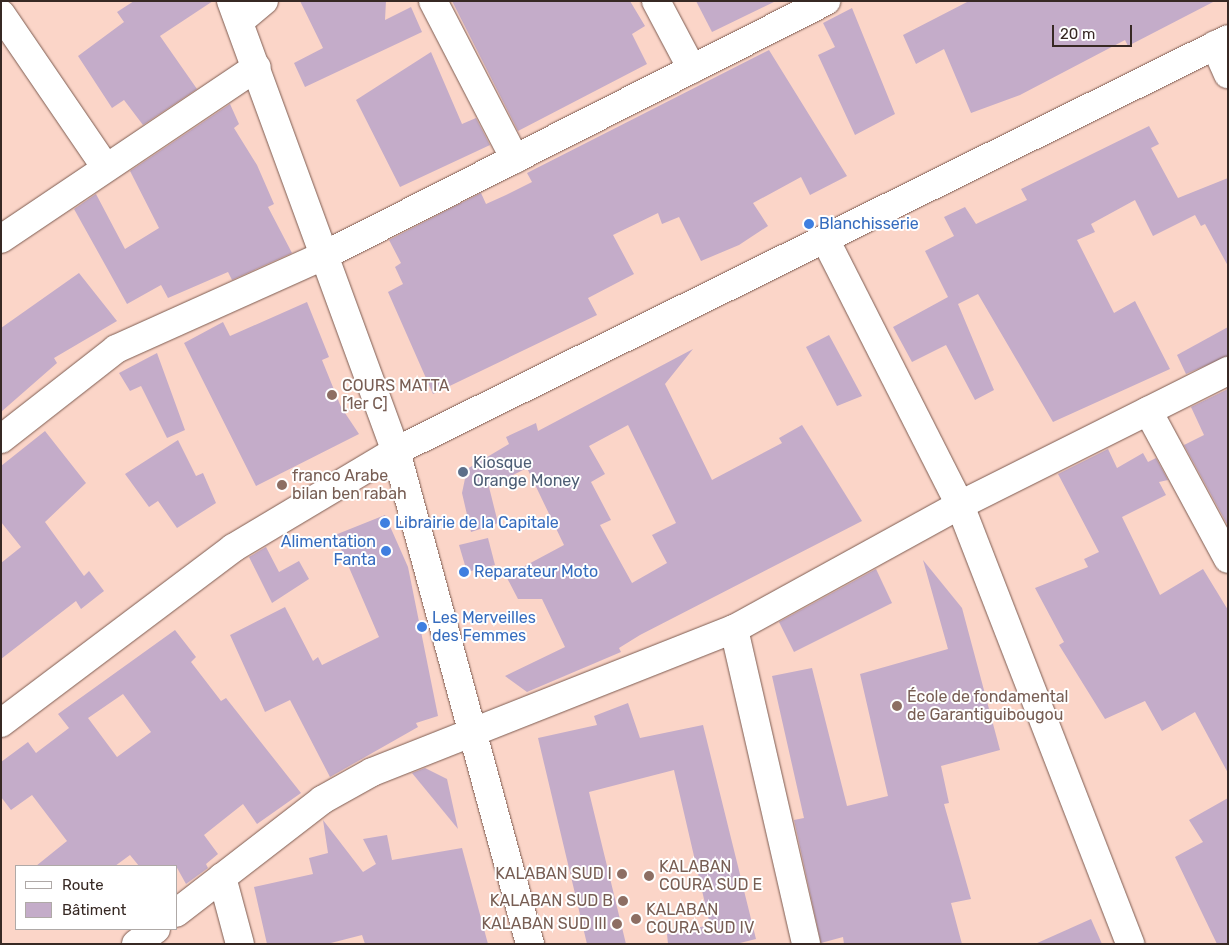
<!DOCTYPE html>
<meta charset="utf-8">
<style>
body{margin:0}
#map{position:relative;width:1229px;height:945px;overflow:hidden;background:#fbd5c8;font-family:Rubik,sans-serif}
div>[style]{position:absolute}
.building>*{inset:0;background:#c4acc9}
.roads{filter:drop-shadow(0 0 1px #7d5c51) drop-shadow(0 0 1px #7d5c51)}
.minor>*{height:28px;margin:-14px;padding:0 14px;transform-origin:14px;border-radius:14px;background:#fff}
.dots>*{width:14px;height:14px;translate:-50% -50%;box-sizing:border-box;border:2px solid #fff;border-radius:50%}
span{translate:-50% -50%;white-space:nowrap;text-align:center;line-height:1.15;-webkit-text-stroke:4px #fff;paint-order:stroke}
.shop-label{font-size:16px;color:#366cbe}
.left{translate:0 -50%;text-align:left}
.right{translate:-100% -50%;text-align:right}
.education-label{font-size:16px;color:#785e54}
.service-label{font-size:16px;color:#4e5e75}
.frame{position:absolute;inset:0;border:2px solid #372924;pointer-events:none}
.legend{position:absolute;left:15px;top:865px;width:162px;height:65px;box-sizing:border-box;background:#fff;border:1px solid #afa9a7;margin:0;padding:6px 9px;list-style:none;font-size:15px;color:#372924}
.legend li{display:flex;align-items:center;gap:10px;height:25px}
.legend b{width:25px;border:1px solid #afa9a7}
.scale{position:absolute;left:1052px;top:25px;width:80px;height:22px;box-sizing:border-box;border:2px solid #372924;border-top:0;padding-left:6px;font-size:15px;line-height:18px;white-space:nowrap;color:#372924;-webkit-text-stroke:4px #fff;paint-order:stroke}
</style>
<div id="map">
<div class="building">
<div style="clip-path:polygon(134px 1px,213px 1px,160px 36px,197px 89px,143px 125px,124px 100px,112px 108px,78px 56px,124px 22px,117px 12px)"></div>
<div style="clip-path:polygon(300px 1px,386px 1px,385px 20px,411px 7px,422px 32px,305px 87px,294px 63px,323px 48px)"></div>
<div style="clip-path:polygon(452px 1px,630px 1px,645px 26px,632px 34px,647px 64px,518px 131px)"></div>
<div style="clip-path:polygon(696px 1px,776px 1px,712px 32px)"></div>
<div style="clip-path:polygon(969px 1px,1215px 1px,1128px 46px,1125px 40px,1020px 95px,971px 113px,944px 49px,916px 64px,903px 35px)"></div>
<div style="clip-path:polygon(852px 8px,895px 114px,855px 135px,818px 55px,835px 47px,823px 23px)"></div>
<div style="clip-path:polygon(769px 50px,847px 176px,810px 195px,801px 177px,753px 203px,768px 226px,739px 245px,701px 261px,679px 217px,662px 224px,658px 213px,613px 235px,634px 274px,588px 298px,597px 315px,433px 394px,388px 292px,403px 284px,395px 267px,401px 263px,389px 240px,481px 193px,486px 204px,506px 195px,532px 182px,527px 173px)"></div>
<div style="clip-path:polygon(431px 52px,462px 124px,476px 118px,490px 145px,400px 187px,356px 100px)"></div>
<div style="clip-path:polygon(230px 104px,239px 124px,234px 128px,257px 165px,274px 204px,268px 207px,292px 253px,232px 280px,228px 272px,168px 298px,161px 285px,127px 304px,74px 209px,96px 194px,125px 249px,159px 228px,130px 171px)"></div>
<div style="clip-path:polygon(1149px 126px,1159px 144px,1151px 148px,1178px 198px,1228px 178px,1228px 266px,1205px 224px,1201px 226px,1195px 215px,1153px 236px,1135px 200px,1091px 224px,1095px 232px,1077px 240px,1114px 313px,1135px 301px,1170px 369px,1053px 422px,978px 294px,958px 304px,994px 390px,975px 400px,946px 345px,912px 362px,893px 327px,948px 297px,925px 251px,954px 236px,944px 217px,965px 207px,976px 224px,1027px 200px,1021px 189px)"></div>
<div style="clip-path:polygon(79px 273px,117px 321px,54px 358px,57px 363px,1px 412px,1px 328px)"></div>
<div style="clip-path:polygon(307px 302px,329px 357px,322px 360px,341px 407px,359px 434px,256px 486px,184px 343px,223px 322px,230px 336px)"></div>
<div style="clip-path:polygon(1228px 327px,1228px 356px,1186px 374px,1177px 355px)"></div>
<div style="clip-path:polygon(829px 335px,862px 396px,837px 406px,806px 347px)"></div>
<div style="clip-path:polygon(evenodd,693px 349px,665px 384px,712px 480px,782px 443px,779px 438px,802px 425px,862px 521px,640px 635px,619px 648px,621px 652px,527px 692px,505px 676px,565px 647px,542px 599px,518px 599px,506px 576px,564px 545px,527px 468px,489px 487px,498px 523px,471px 532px,462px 493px,467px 469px,509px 444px,506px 437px,536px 423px,538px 431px,693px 349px,628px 425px,676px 523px,652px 535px,667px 563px,632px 583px,600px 525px,611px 520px,591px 482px,605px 474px,589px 446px,628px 425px)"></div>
<div style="clip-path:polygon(157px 353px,185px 430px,167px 438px,141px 386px,130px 391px,119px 373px)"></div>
<div style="clip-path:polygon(1228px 389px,1228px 526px,1184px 445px,1204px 435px,1191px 407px)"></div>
<div style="clip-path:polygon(45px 431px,86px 483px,45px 522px,84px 576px,89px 571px,104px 591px,81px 609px,76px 601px,1px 659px,1px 563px,21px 547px,1px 522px,1px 466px)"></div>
<div style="clip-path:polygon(178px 440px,196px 476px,203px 473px,216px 503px,177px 528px,158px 501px,149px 507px,125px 474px)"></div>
<div style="clip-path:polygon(1108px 449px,1117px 468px,1143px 453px,1148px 462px,1156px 458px,1168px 480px,1159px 482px,1166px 495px,1122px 517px,1160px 595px,1203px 569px,1228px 610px,1228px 773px,1195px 712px,1162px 731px,1145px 701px,1105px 719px,1059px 645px,1064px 642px,1035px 588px,1088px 567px,1084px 559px,1099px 552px,1058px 474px)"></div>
<div style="clip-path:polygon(385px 515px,408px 567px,438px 716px,416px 723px,418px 727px,330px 777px,290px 700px,265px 712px,230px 635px,285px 607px,313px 661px,318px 657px,322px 665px,379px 637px,335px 535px)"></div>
<div style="clip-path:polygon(488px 538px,495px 565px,467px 572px,459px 545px)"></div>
<div style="clip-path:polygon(266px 547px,279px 572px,299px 561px,309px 579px,272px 603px,249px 557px)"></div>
<div style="clip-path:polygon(923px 560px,962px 608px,1000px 750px,941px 766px,949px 803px,944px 804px,971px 899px,951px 903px,962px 944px,844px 944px,843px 937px,821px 943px,794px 820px,804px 818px,772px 676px,812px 668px,847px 806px,888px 796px,860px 674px,948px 649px)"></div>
<div style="clip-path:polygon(876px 569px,892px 603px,794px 652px,779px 622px)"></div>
<div style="clip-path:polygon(evenodd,175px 630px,196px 657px,191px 662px,221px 701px,226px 698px,301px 793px,257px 824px,243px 804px,204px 835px,218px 854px,206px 864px,208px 868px,186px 884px,176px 866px,139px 866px,130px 855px,115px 866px,36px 866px,67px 841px,32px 795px,11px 810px,1px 797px,1px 762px,28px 742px,36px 753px,69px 728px,58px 714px,175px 630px,123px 694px,151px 732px,117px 757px,88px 718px,123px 694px)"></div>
<div style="clip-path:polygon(628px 703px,640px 738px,703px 725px,756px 939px,736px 944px,668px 944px,667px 934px,710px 925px,674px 770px,589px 792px,626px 944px,587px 944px,538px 738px,597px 725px,594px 716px)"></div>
<div style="clip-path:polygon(425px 768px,447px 779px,458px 829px,412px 773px)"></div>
<div style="clip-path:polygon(1228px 798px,1228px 944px,1217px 944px,1175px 857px,1203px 842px,1189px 820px)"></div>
<div style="clip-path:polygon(323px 820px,363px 872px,376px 864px,363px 839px,387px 835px,392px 860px,462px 848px,488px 944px,365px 944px,362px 935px,327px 944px,267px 944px,254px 887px,313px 874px,309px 858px,328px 853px)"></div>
<div style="clip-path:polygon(1091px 919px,1102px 944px,1035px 944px)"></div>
</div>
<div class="roads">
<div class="minor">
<div style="left:231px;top:1px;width:479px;rotate:69.9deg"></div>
<div style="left:396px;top:451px;width:511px;rotate:74.79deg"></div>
<div style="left:433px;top:1px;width:178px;rotate:62.6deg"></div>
<div style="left:656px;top:1px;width:77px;rotate:62.1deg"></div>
<div style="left:1px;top:14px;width:186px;rotate:55.7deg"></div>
<div style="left:241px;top:20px;width:30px;rotate:-40deg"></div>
<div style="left:1215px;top:45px;width:32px;rotate:66deg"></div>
<div style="left:1px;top:239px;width:308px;rotate:-33.9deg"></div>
<div style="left:825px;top:239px;width:298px;rotate:63.1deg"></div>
<div style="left:960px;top:505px;width:471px;rotate:68.8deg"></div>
<div style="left:1148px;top:411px;width:168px;rotate:61.6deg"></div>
<div style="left:1px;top:439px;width:146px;rotate:-38deg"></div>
<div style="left:116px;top:349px;width:229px;rotate:-24.2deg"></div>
<div style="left:325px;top:255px;width:562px;rotate:-26.88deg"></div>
<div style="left:734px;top:629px;width:323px;rotate:77.1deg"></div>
<div style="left:1px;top:723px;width:291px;rotate:-37deg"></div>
<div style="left:233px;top:548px;width:190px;rotate:-30.8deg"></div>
<div style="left:396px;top:451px;width:928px;rotate:-26.34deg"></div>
<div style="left:222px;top:877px;width:69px;rotate:75deg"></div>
<div style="left:176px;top:913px;width:185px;rotate:-37.7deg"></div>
<div style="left:322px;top:800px;width:57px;rotate:-29.2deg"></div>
<div style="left:372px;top:772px;width:389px;rotate:-21.6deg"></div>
<div style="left:734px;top:629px;width:258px;rotate:-28.8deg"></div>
<div style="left:960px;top:505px;width:300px;rotate:-26.6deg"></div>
<div style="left:136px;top:944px;width:25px;rotate:-37deg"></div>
</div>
</div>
<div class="dots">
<div style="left:809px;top:224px;background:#3f7fe0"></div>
<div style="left:332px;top:395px;background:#8d6e63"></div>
<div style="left:463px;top:472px;background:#5c6f8a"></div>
<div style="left:282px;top:485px;background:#8d6e63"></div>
<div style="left:385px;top:523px;background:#3f7fe0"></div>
<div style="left:386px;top:551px;background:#3f7fe0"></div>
<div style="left:464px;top:572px;background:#3f7fe0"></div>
<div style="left:422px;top:627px;background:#3f7fe0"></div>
<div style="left:897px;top:706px;background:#8d6e63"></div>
<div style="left:622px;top:874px;background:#8d6e63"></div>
<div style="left:649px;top:876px;background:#8d6e63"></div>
<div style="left:623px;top:901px;background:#8d6e63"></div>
<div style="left:636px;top:919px;background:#8d6e63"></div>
<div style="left:617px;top:924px;background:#8d6e63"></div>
</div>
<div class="shop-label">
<span class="left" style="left:819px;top:224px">Blanchisserie</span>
<span class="left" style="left:395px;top:523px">Librairie de la Capitale</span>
<span class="right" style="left:376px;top:551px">Alimentation<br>Fanta</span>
<span class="left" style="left:474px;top:572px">Reparateur Moto</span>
<span class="left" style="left:432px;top:627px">Les Merveilles<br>des Femmes</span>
</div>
<div class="education-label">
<span class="left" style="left:342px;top:395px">COURS MATTA<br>[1er C]</span>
<span class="left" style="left:292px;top:485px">franco Arabe<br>bilan ben rabah</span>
<span class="left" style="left:907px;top:706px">École de fondamental<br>de Garantiguibougou</span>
<span class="left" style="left:659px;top:876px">KALABAN<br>COURA SUD E</span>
<span class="right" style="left:612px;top:874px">KALABAN SUD I</span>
<span class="right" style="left:613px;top:901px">KALABAN SUD B</span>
<span class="left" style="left:646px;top:919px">KALABAN<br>COURA SUD IV</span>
<span class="right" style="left:607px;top:924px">KALABAN SUD III</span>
</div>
<div class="service-label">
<span class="left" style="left:473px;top:472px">Kiosque<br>Orange Money</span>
</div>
<div class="frame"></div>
<ul class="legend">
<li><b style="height:6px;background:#fff"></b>Route</li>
<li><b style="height:14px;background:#c4acc9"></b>Bâtiment</li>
</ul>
<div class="scale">20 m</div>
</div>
